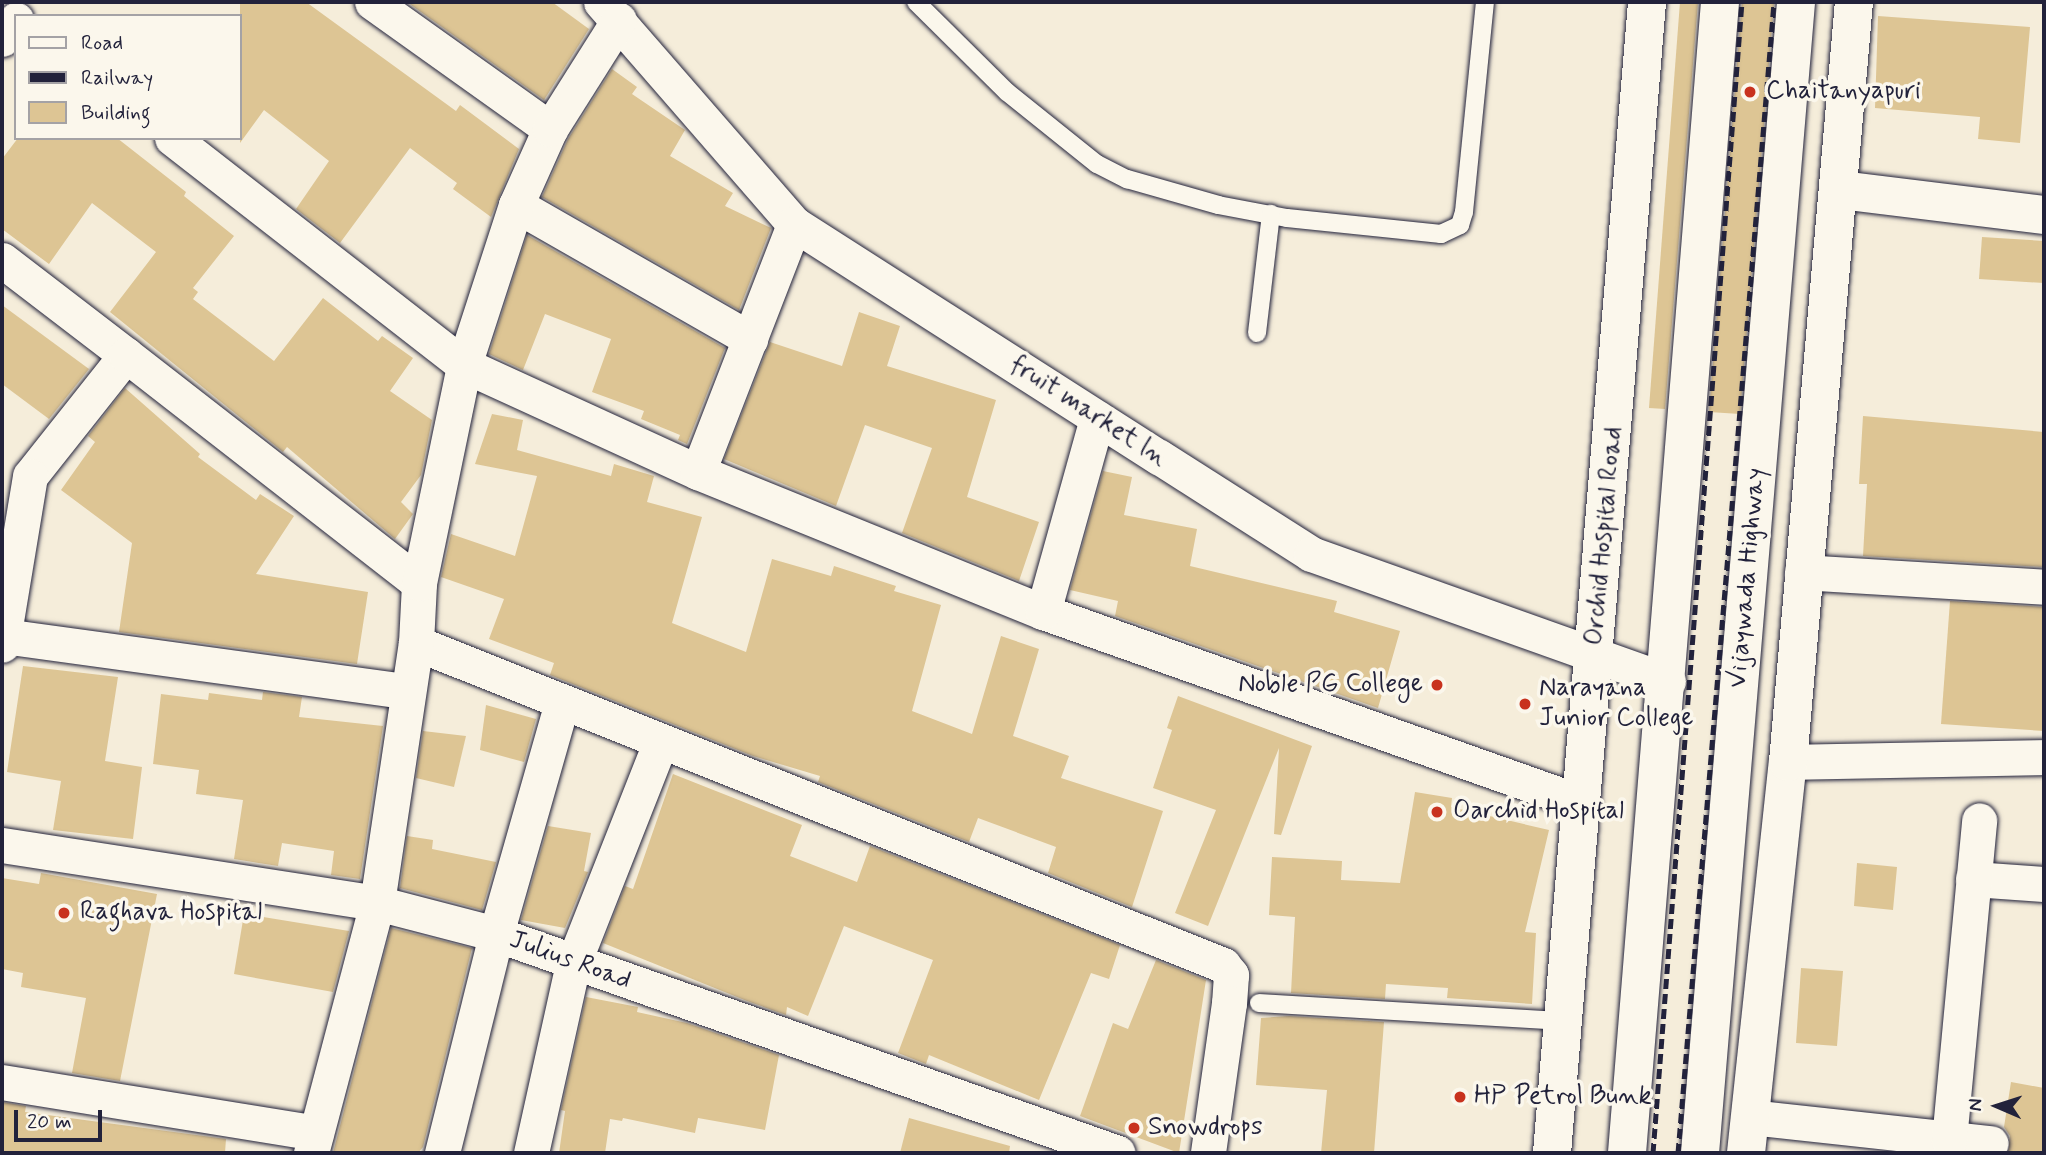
<!DOCTYPE html>
<style>
body{margin:0}
#map{position:relative;width:2046px;height:1155px;overflow:hidden;background:#f5edda;font-family:Mynerve,sans-serif}
div>[style]{position:absolute}
.building>*{inset:0;background:#ddc594}
.roads{filter:drop-shadow(0 0 2px #22223b) drop-shadow(0 0 2px #22223b)}
.service>*{height:18px;margin:-9px;padding:0 9px;transform-origin:9px;border-radius:9px;background:#fbf7ec}
.minor>*{height:35px;margin:-17.5px;padding:0 17.5px;transform-origin:17.5px;border-radius:17.5px;background:#fbf7ec}
.tertiary>*{height:38px;margin:-19px;padding:0 19px;transform-origin:19px;border-radius:19px;background:#fbf7ec}
.trunk>*{height:38px;margin:-19px;padding:0 19px;transform-origin:19px;border-radius:19px;background:#fbf7ec}
.rail>*{height:5px;margin-top:-2.5px;transform-origin:0;background:repeating-linear-gradient(90deg,#22223b 0 10px,transparent 0 15px)}
.dots>*{width:19px;height:19px;translate:-50% -50%;box-sizing:border-box;border:4px solid #fbf7ec;border-radius:50%}
span{translate:-50% -50%;white-space:nowrap;text-align:center;line-height:1.15;-webkit-text-stroke:7px #fbf7ec;paint-order:stroke}
.poi-label{font-size:26px;color:#22223b}
.left{translate:0 -50%;text-align:left}
.right{translate:-100% -50%;text-align:right}
.street-label{font-size:26px;color:#22223b}
.frame{position:absolute;inset:0;border:4px solid #22223b;pointer-events:none}
.legend{position:absolute;left:14px;top:14px;width:228px;height:126px;box-sizing:border-box;background:#fbf7ec;border:2px solid #a4a2a5;margin:0;padding:9px 12px;list-style:none;font-size:21px;color:#22223b}
.legend li{display:flex;align-items:center;gap:14px;height:35px}
.legend b{width:35px;border:2px solid #a4a2a5}
.north{position:absolute;left:1962px;top:1071px;width:70px;height:70px;-webkit-text-stroke:5px #fbf7ec;paint-order:stroke;rotate:273deg;font-size:19px;font-weight:700;line-height:28px;text-align:center;color:#22223b}
.north::after{content:'';display:block;margin:auto;width:24px;height:32px;background:#22223b;clip-path:polygon(50% 0,100% 100%,50% 72%,0 100%)}
.scale{position:absolute;left:14px;top:1110px;width:88px;height:32px;box-sizing:border-box;border:4px solid #22223b;border-top:0;padding-left:9px;font-size:21px;line-height:24px;white-space:nowrap;color:#22223b;-webkit-text-stroke:5px #fbf7ec;paint-order:stroke}
</style>
<div id="map">
<div class="building">
<div style="clip-path:polygon(240px 2px,306px 2px,456px 111px,460px 105px,519px 149px,491px 217px,453px 189px,457px 183px,410px 148px,340px 243px,296px 209px,329px 161px,264px 110px,240px 143px)"></div>
<div style="clip-path:polygon(407px 2px,552px 2px,589px 29px,544px 100px)"></div>
<div style="clip-path:polygon(1680px 2px,1698px 2px,1665px 409px,1649px 408px)"></div>
<div style="clip-path:polygon(1742px 2px,1774px 2px,1740px 414px,1709px 412px)"></div>
<div style="clip-path:polygon(1878px 16px,2030px 27px,2020px 143px,1978px 139px,1980px 117px,1875px 108px)"></div>
<div style="clip-path:polygon(612px 69px,637px 87px,632px 94px,685px 130px,670px 156px,733px 193px,725px 206px,771px 228px,739px 310px,542px 197px,568px 139px)"></div>
<div style="clip-path:polygon(18px 138px,117px 138px,186px 192px,184px 196px,234px 236px,193px 288px,198px 292px,193px 299px,274px 361px,323px 298px,378px 341px,382px 336px,413px 358px,390px 391px,432px 420px,421px 475px,401px 502px,413px 514px,395px 539px,287px 447px,283px 452px,110px 312px,156px 252px,92px 203px,49px 264px,2px 229px,2px 159px)"></div>
<div style="clip-path:polygon(527px 235px,725px 348px,687px 444px,678px 440px,680px 435px,641px 419px,644px 411px,592px 392px,611px 339px,545px 314px,523px 370px,489px 354px)"></div>
<div style="clip-path:polygon(1982px 237px,2044px 241px,2044px 283px,1979px 279px)"></div>
<div style="clip-path:polygon(2px 305px,89px 369px,49px 419px,2px 384px)"></div>
<div style="clip-path:polygon(859px 312px,900px 326px,887px 366px,996px 400px,967px 497px,1039px 522px,1019px 581px,902px 533px,932px 448px,865px 425px,836px 506px,724px 459px,770px 342px,842px 366px)"></div>
<div style="clip-path:polygon(125px 388px,200px 454px,198px 457px,256px 500px,260px 494px,294px 516px,256px 574px,368px 592px,357px 664px,119px 632px,132px 543px,61px 490px,95px 442px,88px 436px)"></div>
<div style="clip-path:polygon(492px 414px,523px 420px,517px 450px,611px 476px,614px 464px,654px 476px,647px 502px,702px 517px,672px 623px,746px 652px,772px 559px,831px 576px,834px 566px,896px 586px,894px 591px,941px 605px,912px 711px,972px 734px,1001px 636px,1039px 649px,1013px 736px,1069px 756px,1061px 778px,1163px 811px,1132px 907px,1048px 873px,1056px 847px,978px 818px,969px 842px,818px 782px,820px 776px,753px 756px,550px 675px,554px 663px,489px 639px,504px 599px,441px 577px,451px 534px,515px 556px,537px 476px,475px 464px)"></div>
<div style="clip-path:polygon(1863px 416px,2044px 432px,2044px 567px,1863px 556px,1867px 484px,1859px 484px)"></div>
<div style="clip-path:polygon(1103px 471px,1132px 477px,1124px 515px,1197px 529px,1190px 566px,1337px 601px,1334px 612px,1400px 631px,1378px 708px,1115px 616px,1118px 601px,1070px 590px)"></div>
<div style="clip-path:polygon(1950px 601px,2044px 607px,2044px 731px,1941px 724px)"></div>
<div style="clip-path:polygon(23px 666px,118px 677px,105px 761px,142px 767px,133px 839px,53px 830px,61px 781px,7px 772px)"></div>
<div style="clip-path:polygon(263px 692px,302px 697px,299px 717px,383px 726px,360px 879px,331px 875px,334px 851px,282px 843px,278px 866px,234px 859px,243px 800px,196px 794px,199px 770px,153px 764px,161px 694px,208px 700px,209px 693px,262px 700px)"></div>
<div style="clip-path:polygon(1178px 696px,1312px 746px,1281px 835px,1274px 834px,1279px 748px,1208px 926px,1175px 913px,1216px 810px,1153px 788px,1172px 730px,1167px 728px)"></div>
<div style="clip-path:polygon(486px 705px,536px 719px,524px 762px,480px 750px)"></div>
<div style="clip-path:polygon(423px 731px,466px 736px,454px 787px,416px 778px)"></div>
<div style="clip-path:polygon(673px 774px,802px 825px,790px 856px,857px 882px,870px 846px,1120px 945px,1109px 979px,1091px 973px,1039px 1100px,929px 1055px,926px 1064px,898px 1053px,933px 960px,844px 926px,808px 1016px,787px 1007px,786px 1015px,747px 1001px,603px 943px,625px 886px,633px 889px)"></div>
<div style="clip-path:polygon(1415px 792px,1452px 798px,1451px 807px,1549px 830px,1525px 932px,1536px 933px,1532px 1004px,1447px 998px,1448px 988px,1386px 984px,1385px 999px,1291px 993px,1295px 917px,1269px 915px,1272px 857px,1342px 861px,1341px 880px,1400px 883px)"></div>
<div style="clip-path:polygon(548px 826px,591px 833px,584px 871px,588px 872px,565px 928px,521px 920px)"></div>
<div style="clip-path:polygon(407px 836px,433px 840px,432px 849px,496px 862px,482px 910px,400px 888px)"></div>
<div style="clip-path:polygon(1857px 863px,1897px 867px,1893px 910px,1854px 906px)"></div>
<div style="clip-path:polygon(41px 873px,157px 894px,120px 1081px,72px 1073px,86px 998px,21px 987px,23px 973px,2px 969px,2px 878px,39px 884px)"></div>
<div style="clip-path:polygon(244px 914px,349px 931px,333px 992px,234px 974px)"></div>
<div style="clip-path:polygon(391px 928px,472px 948px,423px 1147px,418px 1153px,333px 1153px)"></div>
<div style="clip-path:polygon(1156px 960px,1206px 980px,1179px 1153px,1080px 1116px,1113px 1023px,1128px 1029px)"></div>
<div style="clip-path:polygon(1801px 968px,1843px 971px,1837px 1046px,1796px 1043px)"></div>
<div style="clip-path:polygon(586px 997px,638px 1007px,637px 1012px,687px 1023px,779px 1055px,765px 1130px,698px 1118px,695px 1133px,623px 1118px,622px 1121px,610px 1119px,605px 1153px,559px 1153px,565px 1111px,561px 1110px)"></div>
<div style="clip-path:polygon(1289px 1016px,1384px 1022px,1374px 1153px,1321px 1153px,1327px 1090px,1256px 1085px,1261px 1018px)"></div>
<div style="clip-path:polygon(2011px 1082px,2044px 1088px,2044px 1153px,2008px 1153px,2010px 1136px,2004px 1127px)"></div>
<div style="clip-path:polygon(2px 1102px,26px 1106px,25px 1112px,226px 1139px,225px 1153px,2px 1153px)"></div>
<div style="clip-path:polygon(909px 1118px,1010px 1146px,1009px 1153px,900px 1153px)"></div>
</div>
<div class="roads">
<div class="service">
<div style="left:916px;top:2px;width:128px;rotate:44.7deg"></div>
<div style="left:1007px;top:92px;width:115px;rotate:38.7deg"></div>
<div style="left:1097px;top:164px;width:34px;rotate:27deg"></div>
<div style="left:1127px;top:179px;width:95px;rotate:15.9deg"></div>
<div style="left:1218px;top:205px;width:70px;rotate:10.7deg"></div>
<div style="left:1287px;top:218px;width:155px;rotate:5.9deg"></div>
<div style="left:1441px;top:234px;width:21px;rotate:-25deg"></div>
<div style="left:1460px;top:225px;width:14px;rotate:-73deg"></div>
<div style="left:1464px;top:212px;width:211px;rotate:-84.3deg"></div>
<div style="left:1257px;top:333px;width:120px;rotate:-83.3deg"></div>
<div style="left:1259px;top:1003px;width:305px;rotate:3.4deg"></div>
</div>
<div class="minor">
<div style="left:372px;top:2px;width:219px;rotate:35.5deg"></div>
<div style="left:601px;top:2px;width:294px;rotate:49deg"></div>
<div style="left:794px;top:224px;width:433px;rotate:32.6deg"></div>
<div style="left:1159px;top:457px;width:180px;rotate:32.5deg"></div>
<div style="left:1311px;top:554px;width:379px;rotate:19.6deg"></div>
<div style="left:2px;top:39px;width:24px;rotate:-54deg"></div>
<div style="left:172px;top:138px;width:370px;rotate:37.9deg"></div>
<div style="left:464px;top:365px;width:257px;rotate:24.6deg"></div>
<div style="left:698px;top:472px;width:372px;rotate:22.1deg"></div>
<div style="left:1043px;top:612px;width:573px;rotate:19.48deg"></div>
<div style="left:516px;top:205px;width:270px;rotate:29.8deg"></div>
<div style="left:2px;top:260px;width:156px;rotate:37.5deg"></div>
<div style="left:126px;top:355px;width:154px;rotate:128.4deg"></div>
<div style="left:30px;top:476px;width:171px;rotate:99.4deg"></div>
<div style="left:126px;top:355px;width:371px;rotate:37.9deg"></div>
<div style="left:698px;top:472px;width:266px;rotate:-68.8deg"></div>
<div style="left:1802px;top:572px;width:242px;rotate:3.5deg"></div>
<div style="left:1043px;top:612px;width:201px;rotate:-74.4deg"></div>
<div style="left:3px;top:636px;width:407px;rotate:7.8deg"></div>
<div style="left:416px;top:643px;width:869px;rotate:21.75deg"></div>
<div style="left:1223px;top:965px;width:13px;rotate:51deg"></div>
<div style="left:1231px;top:975px;width:28px;rotate:94deg"></div>
<div style="left:1229px;top:1003px;width:151px;rotate:98deg"></div>
<div style="left:1788px;top:762px;width:256px;rotate:-1.1deg"></div>
<div style="left:2px;top:845px;width:379px;rotate:8.8deg"></div>
<div style="left:377px;top:903px;width:123px;rotate:14.6deg"></div>
<div style="left:496px;top:934px;width:659px;rotate:19.4deg"></div>
<div style="left:1973px;top:879px;width:71px;rotate:4deg"></div>
<div style="left:2px;top:1082px;width:318px;rotate:9.2deg"></div>
<div style="left:1750px;top:1117px;width:242px;rotate:6.2deg"></div>
<div style="left:1949px;top:1140px;width:321px;rotate:-84.6deg"></div>
<div style="left:311px;top:1153px;width:259px;rotate:-75.2deg"></div>
<div style="left:377px;top:903px;width:263px;rotate:-81.5deg"></div>
<div style="left:416px;top:643px;width:60px;rotate:-87.1deg"></div>
<div style="left:419px;top:583px;width:223px;rotate:-78.3deg"></div>
<div style="left:464px;top:365px;width:168px;rotate:-72deg"></div>
<div style="left:516px;top:205px;width:83px;rotate:-65.9deg"></div>
<div style="left:550px;top:129px;width:129px;rotate:-57.7deg"></div>
<div style="left:442px;top:1153px;width:226px;rotate:-76.1deg"></div>
<div style="left:496px;top:934px;width:240px;rotate:-74.1deg"></div>
<div style="left:531px;top:1153px;width:194px;rotate:-77.5deg"></div>
<div style="left:573px;top:964px;width:238px;rotate:-68.5deg"></div>
</div>
<div class="tertiary">
<div style="left:1840px;top:190px;width:206px;rotate:7deg"></div>
<div style="left:1552px;top:1153px;width:1155px;rotate:-85.28deg"></div>
<div style="left:1746px;top:1153px;width:393px;rotate:-83.9deg"></div>
<div style="left:1788px;top:762px;width:763px;rotate:-85.04deg"></div>
</div>
<div class="trunk">
<div style="left:1627px;top:1153px;width:1155px;rotate:-85.38deg"></div>
<div style="left:1700px;top:1153px;width:1155px;rotate:-85.23deg"></div>
</div>
</div>
<div class="rail">
<div style="left:1653px;top:1153px;width:1154px;rotate:-85.58deg"></div>
<div style="left:1678px;top:1153px;width:1155px;rotate:-85.23deg"></div>
</div>
<div class="dots">
<div style="left:1750px;top:92px;background:#c8321e"></div>
<div style="left:1437px;top:685px;background:#c8321e"></div>
<div style="left:1525px;top:704px;background:#c8321e"></div>
<div style="left:1437px;top:812px;background:#c8321e"></div>
<div style="left:64px;top:913px;background:#c8321e"></div>
<div style="left:1460px;top:1097px;background:#c8321e"></div>
<div style="left:1134px;top:1128px;background:#c8321e"></div>
</div>
<div class="poi-label">
<span class="left" style="left:1766px;top:92px">Chaitanyapuri</span>
<span class="right" style="left:1423px;top:685px">Noble PG College</span>
<span class="left" style="left:1539px;top:704px">Narayana<br>Junior College</span>
<span class="left" style="left:1453px;top:812px">Oarchid Hospital</span>
<span class="left" style="left:80px;top:913px">Raghava Hospital</span>
<span class="left" style="left:1474px;top:1097px">HP Petrol Bunk</span>
<span class="left" style="left:1148px;top:1128px">Snowdrops</span>
</div>
<div class="street-label">
<span style="left:1088px;top:412px;rotate:33deg">fruit market ln</span>
<span style="left:1605px;top:536px;rotate:-85deg">Orchid Hospital Road</span>
<span style="left:1748px;top:578px;rotate:-85deg">Vijaywada Highway</span>
<span style="left:570px;top:961px;rotate:20deg">Julius Road</span>
</div>
<div class="frame"></div>
<ul class="legend">
<li><b style="height:9px;background:#fbf7ec"></b>Road</li>
<li><b style="height:9px;background:#22223b"></b>Railway</li>
<li><b style="height:19px;background:#ddc594"></b>Building</li>
</ul>
<div class="north">N</div>
<div class="scale">20 m</div>
</div>
